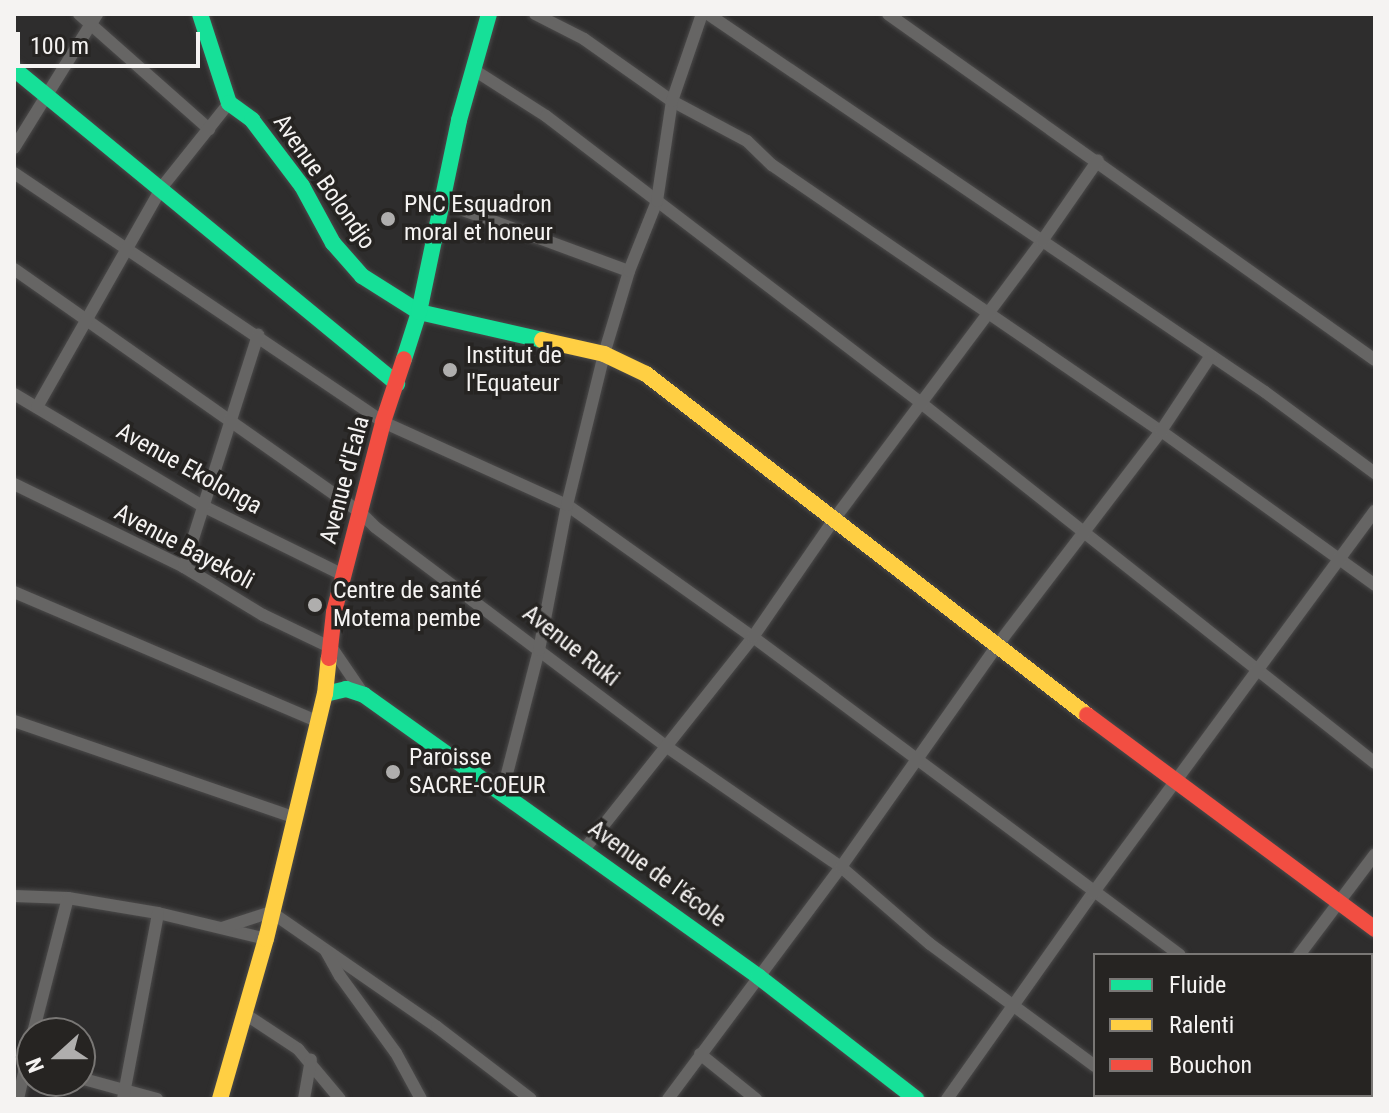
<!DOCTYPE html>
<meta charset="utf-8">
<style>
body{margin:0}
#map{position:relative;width:1389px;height:1113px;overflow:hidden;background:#2e2d2d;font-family:"Roboto Condensed",sans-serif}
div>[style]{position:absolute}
.roads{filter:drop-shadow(0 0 2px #4b4a4a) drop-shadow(0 0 2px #4b4a4a)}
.street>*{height:12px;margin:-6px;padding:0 6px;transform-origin:6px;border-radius:6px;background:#666564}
.fast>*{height:16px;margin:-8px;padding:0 8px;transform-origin:8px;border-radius:8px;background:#16e098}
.slow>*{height:16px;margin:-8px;padding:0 8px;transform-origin:8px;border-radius:8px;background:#ffcf43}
.jam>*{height:16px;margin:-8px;padding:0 8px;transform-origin:8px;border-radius:8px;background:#f24e42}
.dots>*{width:22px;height:22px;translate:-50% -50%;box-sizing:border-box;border:4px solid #262422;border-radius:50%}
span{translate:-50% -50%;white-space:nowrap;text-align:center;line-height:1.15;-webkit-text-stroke:7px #262422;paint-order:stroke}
.street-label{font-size:24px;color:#f5f3f2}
.poi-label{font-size:24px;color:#f5f3f2}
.left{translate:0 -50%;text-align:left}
.frame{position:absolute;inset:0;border:16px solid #f5f3f2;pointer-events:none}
.legend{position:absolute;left:1093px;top:953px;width:280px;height:144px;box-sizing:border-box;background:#262422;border:2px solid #797775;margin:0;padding:10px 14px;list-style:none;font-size:24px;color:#f5f3f2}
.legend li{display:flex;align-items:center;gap:16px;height:40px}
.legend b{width:40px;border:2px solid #797775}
.north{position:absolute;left:16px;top:1017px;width:80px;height:80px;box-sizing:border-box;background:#262422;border:2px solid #797775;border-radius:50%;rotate:249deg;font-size:22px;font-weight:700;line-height:32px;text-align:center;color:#f5f3f2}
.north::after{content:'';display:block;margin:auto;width:28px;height:36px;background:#afaead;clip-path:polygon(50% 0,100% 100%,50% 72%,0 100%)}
.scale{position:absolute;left:16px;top:32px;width:184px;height:36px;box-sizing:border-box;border:4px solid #f5f3f2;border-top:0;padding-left:10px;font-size:24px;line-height:28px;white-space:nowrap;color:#f5f3f2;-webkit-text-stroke:6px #262422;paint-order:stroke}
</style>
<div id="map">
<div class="roads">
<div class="street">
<div style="left:79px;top:14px;width:174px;rotate:41.5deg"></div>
<div style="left:535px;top:14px;width:55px;rotate:27deg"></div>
<div style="left:584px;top:39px;width:108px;rotate:35.2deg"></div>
<div style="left:672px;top:101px;width:85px;rotate:28.1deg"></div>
<div style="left:747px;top:141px;width:35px;rotate:44deg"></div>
<div style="left:772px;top:165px;width:471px;rotate:34.4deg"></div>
<div style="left:1161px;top:431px;width:264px;rotate:35.7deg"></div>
<div style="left:708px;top:14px;width:673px;rotate:34.16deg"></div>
<div style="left:1265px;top:392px;width:137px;rotate:36.4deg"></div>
<div style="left:888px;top:14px;width:597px;rotate:35.39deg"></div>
<div style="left:474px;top:70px;width:85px;rotate:32.6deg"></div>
<div style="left:546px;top:116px;width:472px;rotate:37.4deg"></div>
<div style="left:921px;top:403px;width:579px;rotate:38.41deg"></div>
<div style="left:14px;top:148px;width:158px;rotate:-58.2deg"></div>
<div style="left:14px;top:173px;width:445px;rotate:34deg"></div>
<div style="left:383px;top:422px;width:202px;rotate:24.3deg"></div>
<div style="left:567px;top:505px;width:228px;rotate:35.4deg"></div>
<div style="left:753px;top:637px;width:532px;rotate:36.68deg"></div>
<div style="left:441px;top:202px;width:200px;rotate:20.2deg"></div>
<div style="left:14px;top:269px;width:423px;rotate:35.1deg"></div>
<div style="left:360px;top:512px;width:21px;rotate:45deg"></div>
<div style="left:375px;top:527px;width:366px;rotate:37deg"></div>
<div style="left:667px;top:747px;width:211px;rotate:34.6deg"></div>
<div style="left:841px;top:867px;width:118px;rotate:40.9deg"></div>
<div style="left:930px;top:944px;width:205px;rotate:36.5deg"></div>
<div style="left:14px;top:394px;width:220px;rotate:30.7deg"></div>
<div style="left:203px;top:506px;width:158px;rotate:26.2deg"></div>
<div style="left:37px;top:407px;width:253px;rotate:-60.4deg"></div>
<div style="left:162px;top:187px;width:107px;rotate:-51.4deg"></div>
<div style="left:14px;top:484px;width:189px;rotate:26deg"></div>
<div style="left:184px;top:567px;width:92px;rotate:31.3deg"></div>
<div style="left:263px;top:615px;width:76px;rotate:25.6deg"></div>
<div style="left:332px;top:648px;width:57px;rotate:55.8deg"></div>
<div style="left:184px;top:567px;width:244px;rotate:-72.3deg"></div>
<div style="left:14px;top:592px;width:329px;rotate:23.1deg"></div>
<div style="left:14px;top:721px;width:297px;rotate:19deg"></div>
<div style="left:502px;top:793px;width:148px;rotate:-75.5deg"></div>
<div style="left:539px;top:650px;width:148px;rotate:-79.1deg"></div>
<div style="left:567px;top:505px;width:155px;rotate:-76.2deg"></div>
<div style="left:604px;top:354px;width:87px;rotate:-73.2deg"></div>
<div style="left:629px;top:271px;width:75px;rotate:-68.2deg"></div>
<div style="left:657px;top:201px;width:101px;rotate:-81.5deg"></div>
<div style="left:672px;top:101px;width:92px;rotate:-71deg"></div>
<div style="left:583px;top:851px;width:273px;rotate:-51.5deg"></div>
<div style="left:753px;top:637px;width:145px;rotate:-55.4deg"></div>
<div style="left:835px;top:518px;width:346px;rotate:-53.2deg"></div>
<div style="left:1042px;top:241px;width:98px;rotate:-55.3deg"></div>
<div style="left:14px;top:896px;width:54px;rotate:2.1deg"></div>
<div style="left:68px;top:898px;width:91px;rotate:9.5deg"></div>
<div style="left:158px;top:913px;width:111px;rotate:13.5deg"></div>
<div style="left:222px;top:928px;width:52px;rotate:-18.1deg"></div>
<div style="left:271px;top:912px;width:202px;rotate:34.7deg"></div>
<div style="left:437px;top:1027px;width:118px;rotate:37.5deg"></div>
<div style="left:326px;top:951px;width:29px;rotate:61deg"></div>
<div style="left:340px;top:976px;width:95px;rotate:54deg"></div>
<div style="left:396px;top:1053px;width:52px;rotate:61.5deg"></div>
<div style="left:1299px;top:955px;width:126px;rotate:-53deg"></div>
<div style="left:245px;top:1014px;width:64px;rotate:33.4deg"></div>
<div style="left:298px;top:1049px;width:65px;rotate:50deg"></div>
<div style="left:33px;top:1033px;width:139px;rotate:-75.5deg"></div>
<div style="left:700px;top:1054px;width:72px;rotate:38.8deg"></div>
<div style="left:80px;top:1078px;width:80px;rotate:15.3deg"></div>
<div style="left:1135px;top:1095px;width:6px;rotate:39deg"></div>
<div style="left:1371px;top:1095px;width:5px;rotate:37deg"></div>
<div style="left:18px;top:1099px;width:63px;rotate:-77.1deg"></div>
<div style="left:123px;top:1099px;width:189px;rotate:-79.3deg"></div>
<div style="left:304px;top:1099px;width:40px;rotate:-80deg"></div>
<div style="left:668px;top:1099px;width:289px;rotate:-53.3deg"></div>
<div style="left:841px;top:867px;width:269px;rotate:-54.8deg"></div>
<div style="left:996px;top:647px;width:272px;rotate:-52.6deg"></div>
<div style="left:1161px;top:431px;width:89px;rotate:-56.5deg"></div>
<div style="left:947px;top:1099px;width:252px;rotate:-54.7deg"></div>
<div style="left:1093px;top:893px;width:475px;rotate:-53.6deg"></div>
<div style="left:1189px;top:1099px;width:5px;rotate:-53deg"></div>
</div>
<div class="fast">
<div style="left:200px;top:14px;width:94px;rotate:72deg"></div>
<div style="left:229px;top:103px;width:29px;rotate:36deg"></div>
<div style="left:252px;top:120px;width:83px;rotate:52.9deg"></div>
<div style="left:302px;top:186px;width:65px;rotate:61.5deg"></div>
<div style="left:333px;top:243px;width:44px;rotate:48.7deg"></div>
<div style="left:362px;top:276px;width:67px;rotate:32.3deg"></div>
<div style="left:419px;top:312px;width:126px;rotate:12.8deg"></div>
<div style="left:14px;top:69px;width:496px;rotate:39.4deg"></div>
<div style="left:404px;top:359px;width:49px;rotate:-72.3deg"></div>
<div style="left:419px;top:312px;width:196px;rotate:-78.2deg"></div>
<div style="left:459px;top:120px;width:110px;rotate:-74.2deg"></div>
<div style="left:325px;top:694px;width:22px;rotate:-13deg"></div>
<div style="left:346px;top:689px;width:19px;rotate:18deg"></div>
<div style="left:364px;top:695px;width:485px;rotate:35.5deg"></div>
<div style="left:759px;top:977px;width:199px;rotate:37.8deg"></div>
</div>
<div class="slow">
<div style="left:542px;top:340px;width:64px;rotate:12.7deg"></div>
<div style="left:604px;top:354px;width:47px;rotate:25.5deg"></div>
<div style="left:646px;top:374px;width:557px;rotate:37.71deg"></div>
<div style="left:220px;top:1099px;width:166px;rotate:-74deg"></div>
<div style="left:266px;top:939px;width:252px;rotate:-76.5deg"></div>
<div style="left:325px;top:694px;width:36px;rotate:-84deg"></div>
</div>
<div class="jam">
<div style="left:329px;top:658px;width:46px;rotate:-83.8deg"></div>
<div style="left:334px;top:612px;width:196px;rotate:-75.5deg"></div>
<div style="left:383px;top:422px;width:66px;rotate:-71.6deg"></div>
<div style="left:1087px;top:715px;width:359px;rotate:36.6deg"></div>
</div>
</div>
<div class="dots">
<div style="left:388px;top:219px;background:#afaead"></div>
<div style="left:450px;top:370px;background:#afaead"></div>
<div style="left:315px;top:605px;background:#afaead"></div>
<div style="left:393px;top:772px;background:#afaead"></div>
</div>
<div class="street-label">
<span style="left:324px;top:182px;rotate:55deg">Avenue Bolondjo</span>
<span style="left:189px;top:469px;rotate:29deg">Avenue Ekolonga</span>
<span style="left:345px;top:480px;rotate:-75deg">Avenue d'Eala</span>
<span style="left:184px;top:547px;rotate:28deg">Avenue Bayekoli</span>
<span style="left:571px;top:646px;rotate:38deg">Avenue Ruki</span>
<span style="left:657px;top:874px;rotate:36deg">Avenue de l'école</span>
</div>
<div class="poi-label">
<span class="left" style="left:404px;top:219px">PNC Esquadron<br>moral et honeur</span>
<span class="left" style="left:466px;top:370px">Institut de<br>l'Equateur</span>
<span class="left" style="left:333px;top:605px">Centre de santé<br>Motema pembe</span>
<span class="left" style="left:409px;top:772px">Paroisse<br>SACRE-COEUR</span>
</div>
<div class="frame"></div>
<ul class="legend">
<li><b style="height:10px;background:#16e098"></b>Fluide</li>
<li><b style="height:10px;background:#ffcf43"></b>Ralenti</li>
<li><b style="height:10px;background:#f24e42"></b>Bouchon</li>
</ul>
<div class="north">N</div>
<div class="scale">100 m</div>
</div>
